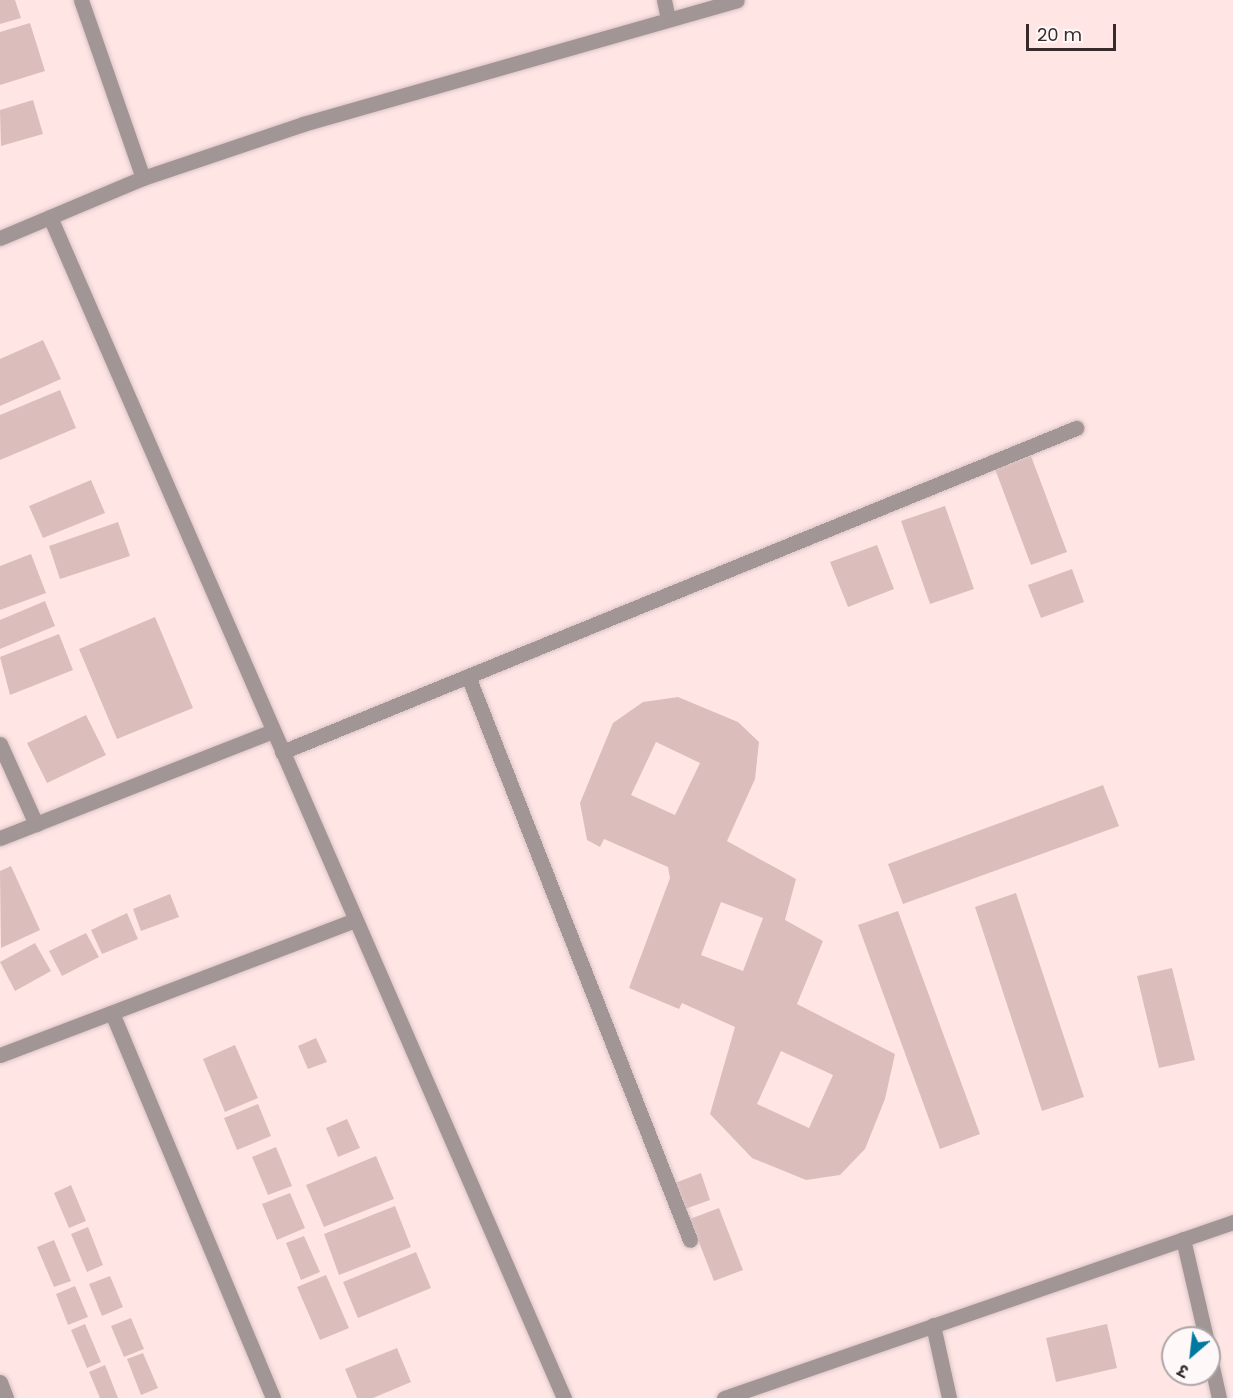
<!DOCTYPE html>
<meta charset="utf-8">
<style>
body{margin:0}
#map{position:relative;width:1233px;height:1398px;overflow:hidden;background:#ffe6e5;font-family:Poppins,"Noto Sans Devanagari",sans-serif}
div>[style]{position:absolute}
.building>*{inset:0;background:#dbbdbc}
.roads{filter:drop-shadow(0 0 2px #dbc4c4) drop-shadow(0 0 2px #dbc4c4)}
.minor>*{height:15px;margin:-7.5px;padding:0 7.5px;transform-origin:7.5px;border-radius:7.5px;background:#a29595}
span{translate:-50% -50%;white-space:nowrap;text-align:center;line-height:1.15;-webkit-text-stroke:6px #fef8f8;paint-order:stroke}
.north{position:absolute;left:1161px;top:1326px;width:60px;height:60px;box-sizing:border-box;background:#fef8f8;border:2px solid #aea6a6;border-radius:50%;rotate:208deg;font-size:16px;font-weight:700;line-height:24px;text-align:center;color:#372b2b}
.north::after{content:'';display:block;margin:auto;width:21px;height:27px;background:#0079a1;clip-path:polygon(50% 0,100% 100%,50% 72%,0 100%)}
.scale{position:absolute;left:1026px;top:24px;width:90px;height:27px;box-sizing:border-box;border:3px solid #372b2b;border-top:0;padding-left:8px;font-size:18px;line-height:21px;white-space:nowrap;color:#372b2b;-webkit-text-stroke:4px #fef8f8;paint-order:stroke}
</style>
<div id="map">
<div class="building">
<div style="clip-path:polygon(0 0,15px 0,21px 18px,0 24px)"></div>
<div style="clip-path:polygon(30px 23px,45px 71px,0 85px,0 32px)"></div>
<div style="clip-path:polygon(33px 100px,43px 134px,1px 146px,0 110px)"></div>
<div style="clip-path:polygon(43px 340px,61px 379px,0 406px,0 359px)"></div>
<div style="clip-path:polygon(60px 390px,76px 428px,0 460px,0 415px)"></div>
<div style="clip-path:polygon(1031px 456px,1067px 552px,1031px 565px,995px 469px)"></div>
<div style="clip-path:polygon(91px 480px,105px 513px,43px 538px,29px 506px)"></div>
<div style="clip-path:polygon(945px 506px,974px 589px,930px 604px,901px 521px)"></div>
<div style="clip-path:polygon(118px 522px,130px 556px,60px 579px,49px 546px)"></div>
<div style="clip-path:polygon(877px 545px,894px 589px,848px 607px,830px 562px)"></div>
<div style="clip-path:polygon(31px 554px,46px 593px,0 610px,0 566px)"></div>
<div style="clip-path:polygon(1072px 569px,1084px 602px,1041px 618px,1028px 585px)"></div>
<div style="clip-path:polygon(45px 601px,55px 626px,0 649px,0 620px)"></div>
<div style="clip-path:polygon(155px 617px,193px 708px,117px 739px,79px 649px)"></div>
<div style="clip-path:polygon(59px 634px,73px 670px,10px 695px,0 657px)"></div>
<div style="clip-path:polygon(evenodd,678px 697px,738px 722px,759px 742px,755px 779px,727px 841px,796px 879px,785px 920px,823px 941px,797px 1004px,895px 1054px,885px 1099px,865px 1149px,840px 1175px,806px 1180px,752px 1158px,710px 1114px,735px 1027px,682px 1003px,679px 1009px,629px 988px,670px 878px,668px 867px,604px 839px,600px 847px,587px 840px,580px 803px,613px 723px,643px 702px,678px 697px,656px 742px,700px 763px,675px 815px,631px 795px,656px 742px,678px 697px,721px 902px,763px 918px,743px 971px,701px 955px,721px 902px,678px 697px,781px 1051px,833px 1075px,809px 1128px,757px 1104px,781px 1051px)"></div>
<div style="clip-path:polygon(86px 715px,106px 755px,47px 783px,27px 743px)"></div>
<div style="clip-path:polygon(1103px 785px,1119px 826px,903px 904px,888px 864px)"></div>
<div style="clip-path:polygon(11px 866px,40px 930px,1px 948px,0 871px)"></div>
<div style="clip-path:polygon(1016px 893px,1084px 1097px,1042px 1111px,975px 907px)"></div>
<div style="clip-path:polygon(170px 894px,179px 917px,141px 931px,133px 909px)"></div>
<div style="clip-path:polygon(898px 911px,980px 1134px,940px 1149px,858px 925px)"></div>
<div style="clip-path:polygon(127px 913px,138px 939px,102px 954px,91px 930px)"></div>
<div style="clip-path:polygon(86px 933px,99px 957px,62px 976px,49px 951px)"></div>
<div style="clip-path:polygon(35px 943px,51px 971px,15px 991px,0 962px)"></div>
<div style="clip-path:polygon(1172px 968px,1195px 1060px,1159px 1068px,1137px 976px)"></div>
<div style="clip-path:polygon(316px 1038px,327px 1062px,308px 1069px,298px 1046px)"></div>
<div style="clip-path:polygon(235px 1045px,258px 1098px,225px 1112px,203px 1059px)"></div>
<div style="clip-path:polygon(258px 1104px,271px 1136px,237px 1150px,224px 1118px)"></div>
<div style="clip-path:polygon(347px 1119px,360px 1148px,338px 1157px,326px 1128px)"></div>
<div style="clip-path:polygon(276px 1147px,292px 1186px,268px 1195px,252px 1157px)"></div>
<div style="clip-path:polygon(376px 1156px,394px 1199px,324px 1227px,306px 1185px)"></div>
<div style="clip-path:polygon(701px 1173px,710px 1200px,685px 1209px,675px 1183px)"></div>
<div style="clip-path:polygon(71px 1185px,86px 1221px,69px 1228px,54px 1193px)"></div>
<div style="clip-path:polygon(290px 1193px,305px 1228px,277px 1240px,262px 1204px)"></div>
<div style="clip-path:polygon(395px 1206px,411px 1247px,339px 1275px,324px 1234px)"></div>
<div style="clip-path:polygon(719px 1208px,743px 1270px,714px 1281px,690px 1219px)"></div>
<div style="clip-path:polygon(88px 1227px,103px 1265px,87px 1272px,71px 1234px)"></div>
<div style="clip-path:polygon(304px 1236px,320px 1272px,301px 1280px,286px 1243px)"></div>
<div style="clip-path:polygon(54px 1240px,71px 1281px,54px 1287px,37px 1247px)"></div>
<div style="clip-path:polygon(416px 1252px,431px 1288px,358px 1318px,343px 1282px)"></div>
<div style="clip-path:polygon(326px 1275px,349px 1328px,320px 1340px,297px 1287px)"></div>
<div style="clip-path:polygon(110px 1276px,123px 1307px,102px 1316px,89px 1284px)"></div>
<div style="clip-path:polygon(75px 1286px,88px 1317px,68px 1325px,56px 1294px)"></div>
<div style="clip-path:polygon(131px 1318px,144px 1349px,124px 1357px,111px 1326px)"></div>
<div style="clip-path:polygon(85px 1324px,101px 1362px,87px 1368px,71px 1330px)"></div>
<div style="clip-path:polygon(1107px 1324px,1117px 1368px,1056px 1382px,1046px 1338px)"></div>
<div style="clip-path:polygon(397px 1348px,411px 1382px,373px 1398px,357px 1398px,345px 1369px)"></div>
<div style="clip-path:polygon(143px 1353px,158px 1388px,141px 1395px,127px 1359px)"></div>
<div style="clip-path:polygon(105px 1365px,118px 1398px,100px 1398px,89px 1372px)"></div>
</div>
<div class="roads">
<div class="minor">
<div style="left:81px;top:0;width:188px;rotate:70.8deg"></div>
<div style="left:664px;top:0;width:19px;rotate:78deg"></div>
<div style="left:50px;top:217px;width:1288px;rotate:66.48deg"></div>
<div style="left:0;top:238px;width:155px;rotate:-22.8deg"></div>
<div style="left:143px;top:178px;width:169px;rotate:-18.6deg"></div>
<div style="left:303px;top:124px;width:451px;rotate:-15.9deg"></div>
<div style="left:468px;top:676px;width:606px;rotate:68.51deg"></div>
<div style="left:0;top:744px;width:88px;rotate:65.8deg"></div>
<div style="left:282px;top:752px;width:858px;rotate:-22.2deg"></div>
<div style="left:0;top:838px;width:293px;rotate:-21.4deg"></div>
<div style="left:112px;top:1013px;width:417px;rotate:67.3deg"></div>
<div style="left:0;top:1055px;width:380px;rotate:-20.8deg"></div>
<div style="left:1183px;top:1239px;width:102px;rotate:76.9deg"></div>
<div style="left:933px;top:1325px;width:75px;rotate:77.6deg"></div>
<div style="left:1209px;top:1353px;width:46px;rotate:77.5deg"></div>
<div style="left:0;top:1382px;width:17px;rotate:69deg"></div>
<div style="left:724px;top:1398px;width:539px;rotate:-19.07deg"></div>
</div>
</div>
<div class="north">उ</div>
<div class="scale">20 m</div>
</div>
